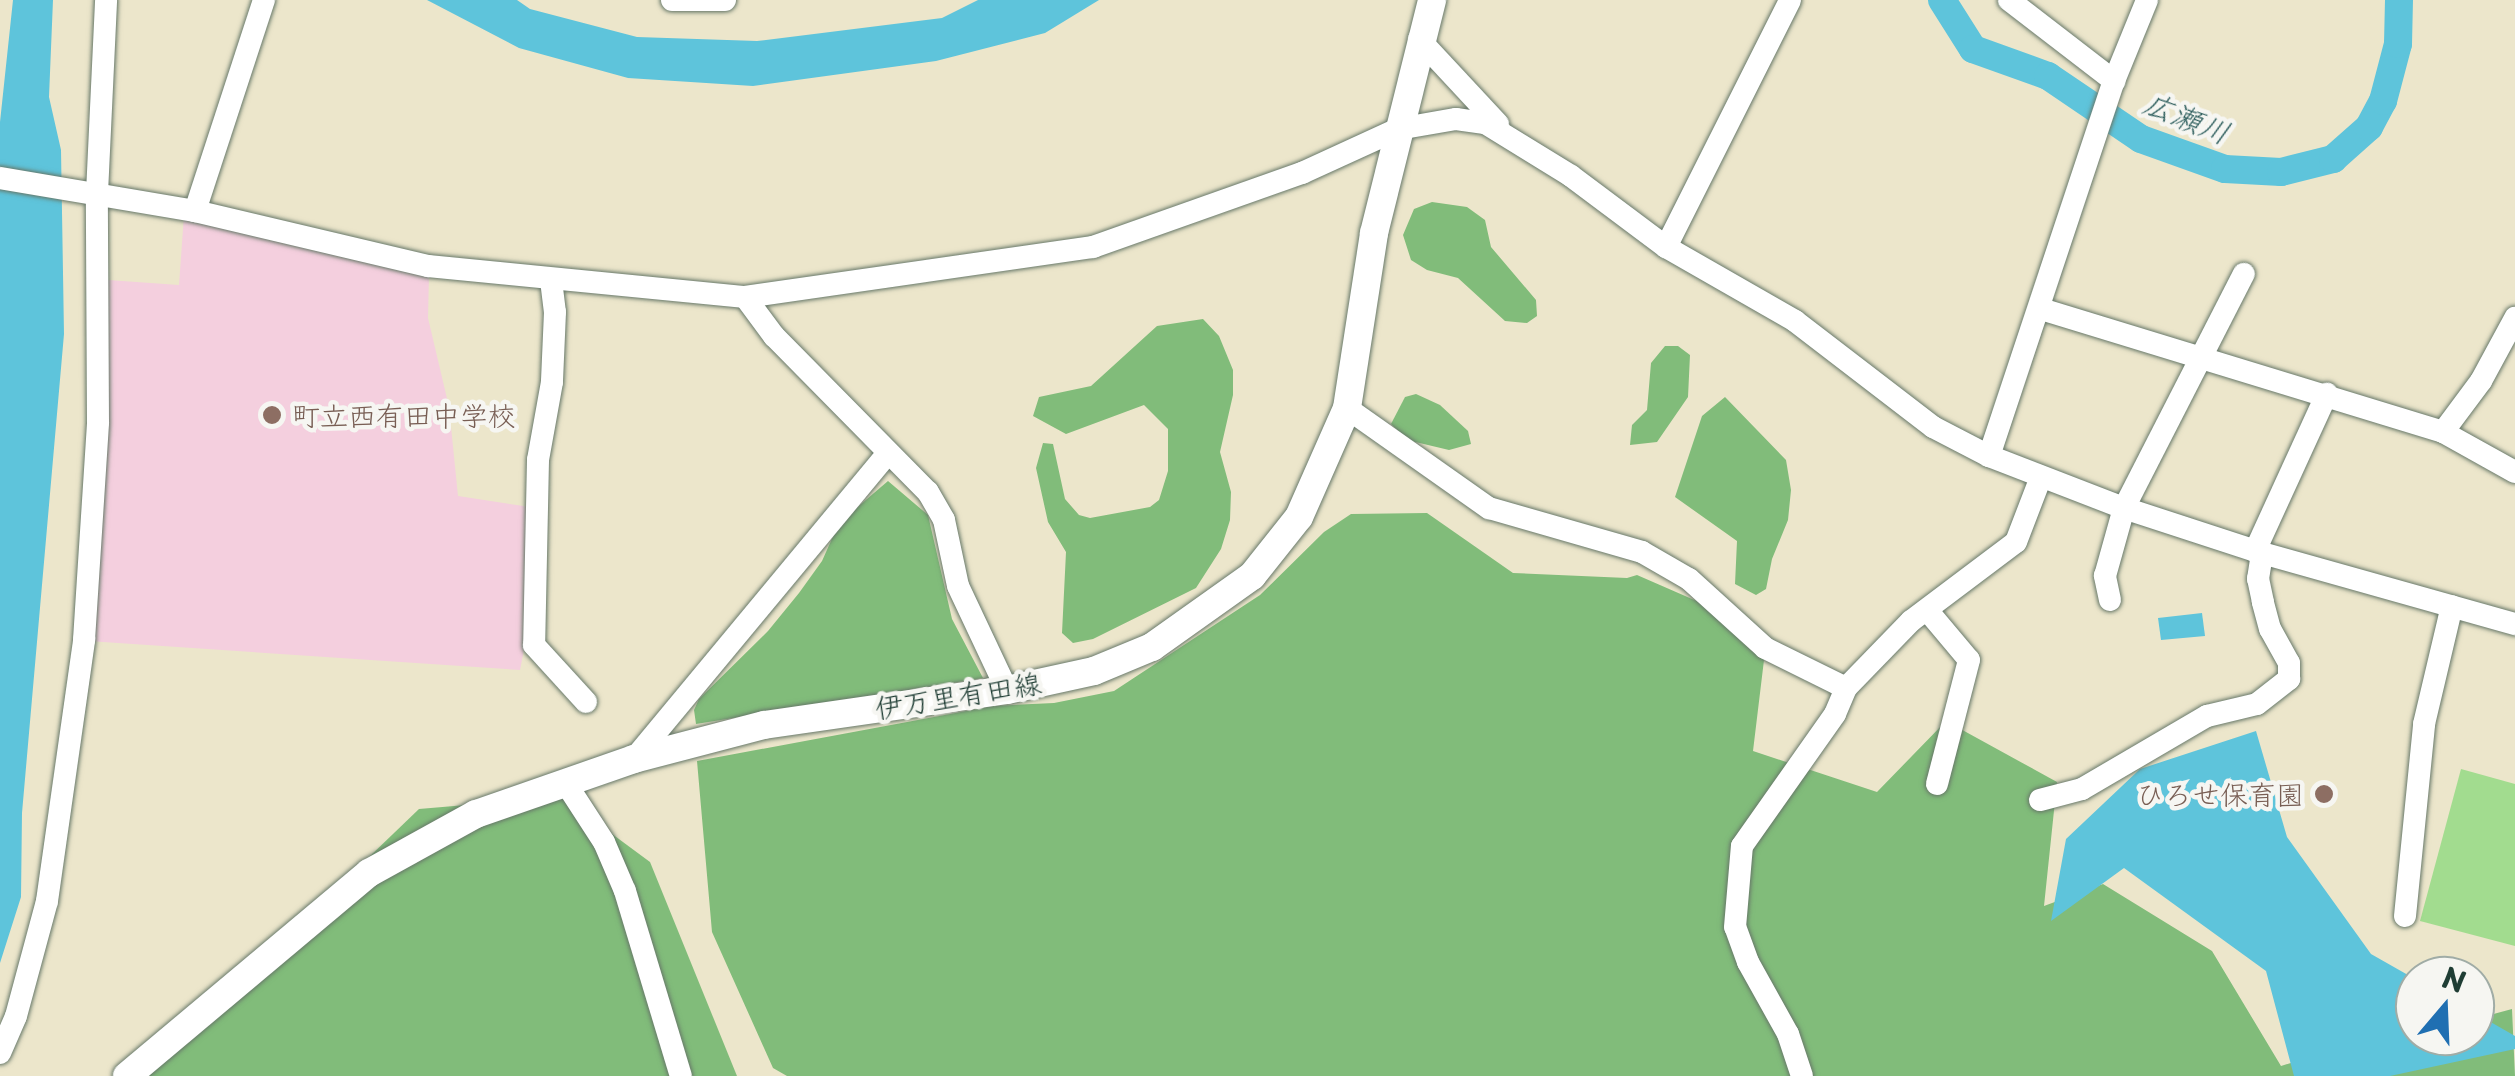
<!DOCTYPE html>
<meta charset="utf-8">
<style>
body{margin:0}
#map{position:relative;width:2515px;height:1076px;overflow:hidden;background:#ece6cb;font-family:"Playpen Sans","Klee One",sans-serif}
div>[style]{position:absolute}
.built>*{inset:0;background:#f4cfde}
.green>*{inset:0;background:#a2dc8f}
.forest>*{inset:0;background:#81bc7a}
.water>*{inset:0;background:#5ec4db}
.river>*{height:28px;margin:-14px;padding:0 14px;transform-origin:14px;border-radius:14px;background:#5ec4db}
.roads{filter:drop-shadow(0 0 2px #677869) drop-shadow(0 0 2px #677869)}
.minor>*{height:22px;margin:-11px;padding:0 11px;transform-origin:11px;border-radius:11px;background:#fff}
.major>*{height:28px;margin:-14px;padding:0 14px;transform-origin:14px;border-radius:14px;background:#fff}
.dots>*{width:28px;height:28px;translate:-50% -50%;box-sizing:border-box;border:5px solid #f6f6f2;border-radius:50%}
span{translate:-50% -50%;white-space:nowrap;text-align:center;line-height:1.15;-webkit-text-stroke:9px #f6f6f2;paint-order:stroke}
.education-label{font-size:28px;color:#785e54}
.left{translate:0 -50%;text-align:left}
.right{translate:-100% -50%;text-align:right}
.street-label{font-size:28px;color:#1f3d34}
.water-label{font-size:30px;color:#2f5f5e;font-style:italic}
.north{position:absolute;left:2395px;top:956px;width:100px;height:100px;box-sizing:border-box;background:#f6f6f2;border:2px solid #a0aca6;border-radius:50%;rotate:19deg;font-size:28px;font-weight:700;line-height:40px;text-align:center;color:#1f3d34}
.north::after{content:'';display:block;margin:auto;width:35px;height:45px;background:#1f6fb2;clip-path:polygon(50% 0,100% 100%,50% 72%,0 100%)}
</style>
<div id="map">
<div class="built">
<div style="clip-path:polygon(184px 215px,429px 275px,428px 318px,449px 407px,458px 496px,530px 507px,528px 629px,520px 670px,88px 641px,108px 280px,179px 285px)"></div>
</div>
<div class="green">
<div style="clip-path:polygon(2461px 769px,2515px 784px,2515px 946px,2420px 921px)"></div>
</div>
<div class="forest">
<div style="clip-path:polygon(1432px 202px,1467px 207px,1485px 220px,1491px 247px,1536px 300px,1537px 316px,1527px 323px,1505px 321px,1458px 278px,1427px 270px,1411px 260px,1403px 235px,1414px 209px)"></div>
<div style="clip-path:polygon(1203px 319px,1219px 336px,1233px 370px,1233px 395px,1220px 452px,1231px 492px,1230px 520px,1221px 549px,1196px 588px,1093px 639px,1073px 643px,1062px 633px,1066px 552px,1048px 522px,1036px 468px,1043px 443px,1053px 444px,1065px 499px,1079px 515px,1090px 518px,1150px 507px,1159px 500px,1168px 471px,1168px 429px,1144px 405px,1066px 434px,1033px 416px,1039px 397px,1091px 386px,1157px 326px)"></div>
<div style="clip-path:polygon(1665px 346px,1678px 346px,1690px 355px,1688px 397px,1657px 442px,1630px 445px,1632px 425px,1647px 410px,1651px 363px)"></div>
<div style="clip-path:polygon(1416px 394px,1440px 405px,1468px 431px,1471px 444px,1449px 450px,1407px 440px,1391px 424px,1405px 397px)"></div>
<div style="clip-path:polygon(1725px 397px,1786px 460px,1791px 490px,1788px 520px,1772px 559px,1766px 589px,1756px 595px,1735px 584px,1737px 541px,1675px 497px,1702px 416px)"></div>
<div style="clip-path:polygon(888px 481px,928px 515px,952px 619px,983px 678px,696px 724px,694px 710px,699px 699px,768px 631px,799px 593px,822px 561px,839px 523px)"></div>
<div style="clip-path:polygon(1427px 513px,1513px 573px,1627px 578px,1637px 575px,1731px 616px,1764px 660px,1753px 751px,1877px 792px,1946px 721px,2057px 782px,2044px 906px,2103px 884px,2212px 951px,2281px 1066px,2368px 1039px,2475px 1036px,2475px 1019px,2512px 1009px,2515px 1076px,787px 1076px,773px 1068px,712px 932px,697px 761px,993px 706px,1054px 703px,1114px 691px,1260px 595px,1324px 532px,1351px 514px)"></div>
<div style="clip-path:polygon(562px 797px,650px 862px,737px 1076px,141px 1076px,419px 809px)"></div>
</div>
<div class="water">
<div style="clip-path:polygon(13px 0,53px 0,49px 97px,61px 150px,64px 334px,22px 813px,21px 897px,0 963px,0 122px)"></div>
<div style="clip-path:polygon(427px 0,517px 0,530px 9px,637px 37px,757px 41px,942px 18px,978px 0,1099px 0,1045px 33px,936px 61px,753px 86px,628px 78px,519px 48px)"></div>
<div style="clip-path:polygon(2202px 613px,2205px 636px,2161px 640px,2158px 618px)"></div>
<div style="clip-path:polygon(2256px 731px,2287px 837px,2371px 954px,2415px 979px,2415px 1036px,2475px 1036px,2475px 1013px,2515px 1036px,2515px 1049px,2390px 1076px,2294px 1076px,2266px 971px,2124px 868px,2051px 921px,2066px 839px,2140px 769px)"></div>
</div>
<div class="river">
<div style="left:1942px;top:0;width:58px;rotate:57.7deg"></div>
<div style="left:1973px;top:49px;width:80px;rotate:19.8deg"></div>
<div style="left:2048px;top:76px;width:112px;rotate:34.1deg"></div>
<div style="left:2141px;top:139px;width:89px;rotate:19.7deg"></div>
<div style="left:2225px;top:169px;width:56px;rotate:3.1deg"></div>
<div style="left:2281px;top:172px;width:54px;rotate:-14deg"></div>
<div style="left:2333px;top:159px;width:48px;rotate:-41.6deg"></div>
<div style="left:2369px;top:127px;width:30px;rotate:-62deg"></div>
<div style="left:2383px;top:101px;width:59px;rotate:-75.3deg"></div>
<div style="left:2398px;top:44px;width:44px;rotate:-88.7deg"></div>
</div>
<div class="roads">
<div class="minor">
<div style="left:672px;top:0;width:53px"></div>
<div style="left:2009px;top:0;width:133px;rotate:37.6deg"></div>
<div style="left:1419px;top:39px;width:116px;rotate:47.1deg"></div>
<div style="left:0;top:178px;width:198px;rotate:9.6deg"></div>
<div style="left:195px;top:211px;width:239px;rotate:13.3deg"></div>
<div style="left:428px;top:266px;width:319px;rotate:5.6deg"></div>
<div style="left:745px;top:297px;width:352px;rotate:-8.2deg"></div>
<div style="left:1093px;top:247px;width:222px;rotate:-19.5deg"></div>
<div style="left:1302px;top:173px;width:106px;rotate:-24.6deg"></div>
<div style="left:1398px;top:129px;width:59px;rotate:-9.8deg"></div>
<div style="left:1456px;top:119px;width:29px;rotate:8deg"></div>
<div style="left:1485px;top:123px;width:101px;rotate:31.6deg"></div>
<div style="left:1571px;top:176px;width:119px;rotate:36.8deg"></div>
<div style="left:1666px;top:247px;width:149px;rotate:29.8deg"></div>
<div style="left:1795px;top:321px;width:174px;rotate:37.5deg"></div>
<div style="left:1933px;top:427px;width:63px;rotate:27.4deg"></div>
<div style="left:1989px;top:456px;width:145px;rotate:21.1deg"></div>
<div style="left:2124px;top:508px;width:145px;rotate:18.1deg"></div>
<div style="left:2262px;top:553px;width:263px;rotate:15.7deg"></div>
<div style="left:195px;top:211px;width:222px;rotate:-71.9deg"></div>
<div style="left:1666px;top:247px;width:276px;rotate:-63.3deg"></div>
<div style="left:551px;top:280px;width:32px;rotate:83deg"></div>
<div style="left:555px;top:312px;width:70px;rotate:92.5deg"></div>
<div style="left:552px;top:382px;width:79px;rotate:100.2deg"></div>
<div style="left:538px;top:460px;width:185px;rotate:91.2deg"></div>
<div style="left:534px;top:645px;width:77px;rotate:47.6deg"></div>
<div style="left:745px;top:297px;width:49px;rotate:53.4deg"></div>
<div style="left:774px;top:336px;width:219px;rotate:45.4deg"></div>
<div style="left:928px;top:492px;width:32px;rotate:60deg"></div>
<div style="left:944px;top:520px;width:67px;rotate:78deg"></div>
<div style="left:958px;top:586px;width:115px;rotate:64.8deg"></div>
<div style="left:2041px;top:309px;width:420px;rotate:17deg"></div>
<div style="left:2443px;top:432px;width:82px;rotate:29.1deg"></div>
<div style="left:1347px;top:408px;width:174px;rotate:35.2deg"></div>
<div style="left:1489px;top:508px;width:159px;rotate:16deg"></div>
<div style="left:1642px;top:552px;width:54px;rotate:29.9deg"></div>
<div style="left:1689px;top:579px;width:103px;rotate:42.2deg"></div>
<div style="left:1765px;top:648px;width:90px;rotate:26.3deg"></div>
<div style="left:2443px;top:432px;width:64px;rotate:-53.3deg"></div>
<div style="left:2481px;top:381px;width:72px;rotate:-61.6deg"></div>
<div style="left:1989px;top:456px;width:395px;rotate:-71.6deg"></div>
<div style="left:2114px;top:81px;width:87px;rotate:-67.8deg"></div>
<div style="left:2255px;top:551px;width:173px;rotate:-65.4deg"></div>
<div style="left:2110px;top:600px;width:25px;rotate:-102deg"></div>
<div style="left:2105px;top:576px;width:71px;rotate:-74.4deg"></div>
<div style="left:2124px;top:508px;width:263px;rotate:-62.9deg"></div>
<div style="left:1927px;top:610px;width:65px;rotate:50deg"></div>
<div style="left:1969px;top:660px;width:128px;rotate:104.5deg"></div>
<div style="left:634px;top:759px;width:395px;rotate:-50.3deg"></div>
<div style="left:565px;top:782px;width:72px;rotate:57deg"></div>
<div style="left:604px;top:842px;width:53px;rotate:66.8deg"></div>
<div style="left:625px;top:891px;width:193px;rotate:73.2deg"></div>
<div style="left:2040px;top:800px;width:43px;rotate:-14.7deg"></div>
<div style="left:2082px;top:789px;width:145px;rotate:-30.3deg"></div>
<div style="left:2207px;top:716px;width:51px;rotate:-13.5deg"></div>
<div style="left:2257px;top:704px;width:41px;rotate:-38deg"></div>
<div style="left:2289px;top:679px;width:16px;rotate:-90deg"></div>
<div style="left:2289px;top:663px;width:39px;rotate:-119deg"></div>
<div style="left:2270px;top:629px;width:28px;rotate:-105deg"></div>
<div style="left:2263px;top:602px;width:24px;rotate:-102deg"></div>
<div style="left:2258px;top:579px;width:26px;rotate:-81deg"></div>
<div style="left:2405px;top:916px;width:193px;rotate:-84.3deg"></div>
<div style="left:2424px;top:724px;width:121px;rotate:-76.7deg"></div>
<div style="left:0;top:1053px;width:40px;rotate:-66.6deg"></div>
<div style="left:16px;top:1016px;width:119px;rotate:-74.9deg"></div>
<div style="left:47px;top:901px;width:264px;rotate:-81.9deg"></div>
<div style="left:84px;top:640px;width:218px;rotate:-86.3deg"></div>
<div style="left:98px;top:422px;width:229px;rotate:-90.3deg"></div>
<div style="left:97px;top:193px;width:193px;rotate:-87.3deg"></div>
<div style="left:1802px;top:1076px;width:44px;rotate:-108.4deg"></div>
<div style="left:1788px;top:1034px;width:82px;rotate:-119.1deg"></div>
<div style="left:1748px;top:962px;width:37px;rotate:-110deg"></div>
<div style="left:1735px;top:927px;width:81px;rotate:-85.1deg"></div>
<div style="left:1742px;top:846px;width:161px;rotate:-54.8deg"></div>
<div style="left:1835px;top:714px;width:28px;rotate:-67deg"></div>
<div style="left:1846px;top:688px;width:93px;rotate:-45.9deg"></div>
<div style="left:1911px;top:621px;width:131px;rotate:-37deg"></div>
<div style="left:2016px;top:542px;width:70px;rotate:-69deg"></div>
</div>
<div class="major">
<div style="left:127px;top:1076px;width:316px;rotate:-40deg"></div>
<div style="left:369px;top:873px;width:122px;rotate:-28.9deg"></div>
<div style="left:476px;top:814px;width:167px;rotate:-19.2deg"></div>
<div style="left:634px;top:759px;width:134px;rotate:-14.7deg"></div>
<div style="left:764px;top:725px;width:246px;rotate:-8.2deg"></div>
<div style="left:1007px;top:690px;width:89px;rotate:-12.3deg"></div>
<div style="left:1094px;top:671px;width:63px;rotate:-22.5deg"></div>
<div style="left:1152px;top:647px;width:123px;rotate:-35.4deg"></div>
<div style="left:1252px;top:576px;width:75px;rotate:-51.5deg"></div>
<div style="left:1299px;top:517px;width:119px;rotate:-66.2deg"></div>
<div style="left:1347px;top:408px;width:177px;rotate:-81.2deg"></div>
<div style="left:1374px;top:233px;width:240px;rotate:-76deg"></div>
</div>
</div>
<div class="dots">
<div style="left:272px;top:415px;background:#8d6e63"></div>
<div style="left:2324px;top:794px;background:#8d6e63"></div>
</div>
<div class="education-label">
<span class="left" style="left:292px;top:415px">町立西有田中学校</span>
<span class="right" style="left:2304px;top:794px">ひろせ保育園</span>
</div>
<div class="street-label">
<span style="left:958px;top:695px;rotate:-9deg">伊万里有田線</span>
</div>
<div class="water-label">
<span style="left:2187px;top:117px;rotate:22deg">広瀬川</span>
</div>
<div class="north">N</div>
</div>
